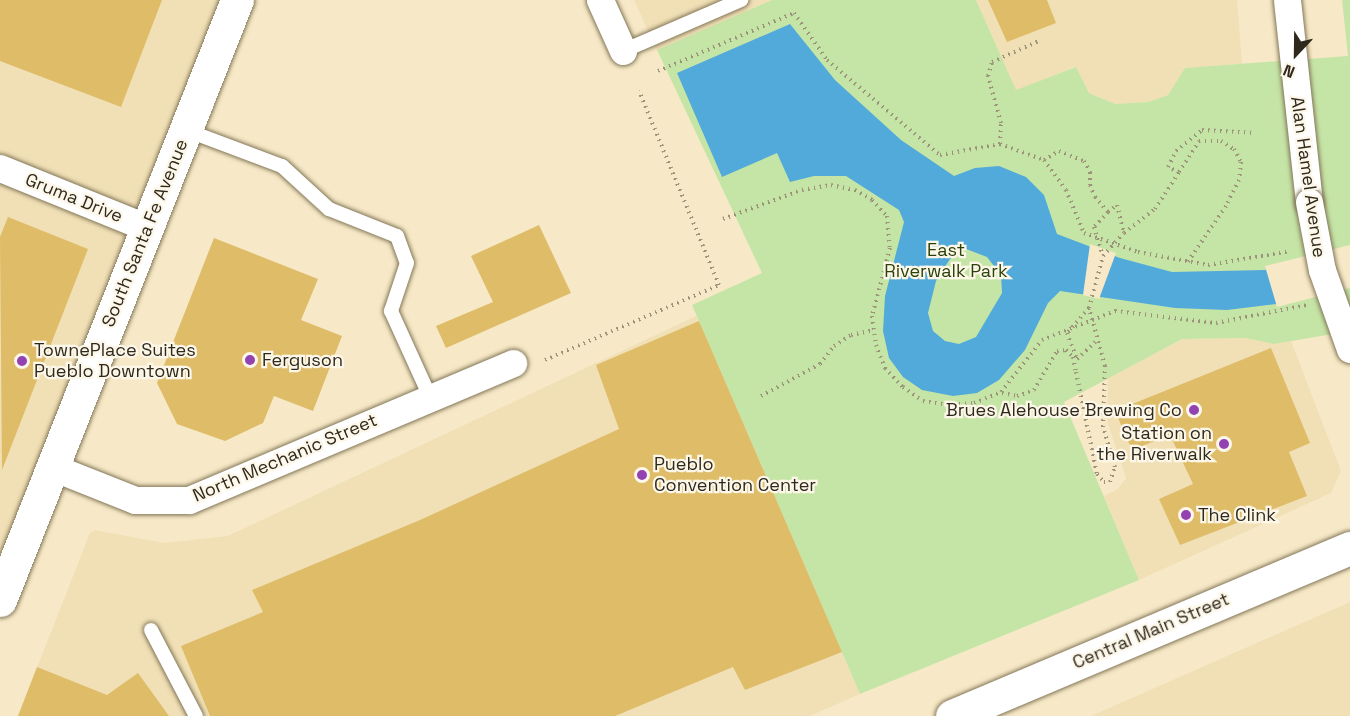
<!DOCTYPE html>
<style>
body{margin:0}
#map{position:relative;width:1350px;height:716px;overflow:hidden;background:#f7e9c7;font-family:"Space Grotesk",sans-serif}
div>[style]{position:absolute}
.built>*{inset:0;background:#f1e0b6}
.green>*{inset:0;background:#c5e5a6}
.water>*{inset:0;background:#51aada}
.pier>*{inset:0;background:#f7e9c7}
.building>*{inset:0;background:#debc68}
.path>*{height:4px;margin-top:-2px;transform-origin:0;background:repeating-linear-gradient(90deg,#9d937b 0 1.5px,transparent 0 6px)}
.roads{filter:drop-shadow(0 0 2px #837758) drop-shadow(0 0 2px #837758)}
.service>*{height:14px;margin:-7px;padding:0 7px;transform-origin:7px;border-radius:7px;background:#fff}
.minor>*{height:27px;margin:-13.5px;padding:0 13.5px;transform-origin:13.5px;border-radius:13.5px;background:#fff}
.tertiary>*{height:33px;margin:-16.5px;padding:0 16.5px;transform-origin:16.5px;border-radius:16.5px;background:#fff}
.secondary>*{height:33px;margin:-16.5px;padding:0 16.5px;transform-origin:16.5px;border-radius:16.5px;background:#fff}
.path-bridge>*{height:4px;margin-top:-2px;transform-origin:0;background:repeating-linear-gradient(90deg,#9d937b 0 1.5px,transparent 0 6px)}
.bridges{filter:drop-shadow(0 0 2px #837758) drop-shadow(0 0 2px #837758)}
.minor-bridge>*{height:27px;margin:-13.5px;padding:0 13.5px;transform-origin:13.5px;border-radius:13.5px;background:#fff}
.dots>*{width:16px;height:16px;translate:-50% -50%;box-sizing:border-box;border:3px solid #fdf7e9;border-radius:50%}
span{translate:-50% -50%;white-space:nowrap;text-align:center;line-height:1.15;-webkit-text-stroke:4.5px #fdf7e9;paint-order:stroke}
.street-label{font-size:18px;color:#2e291c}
.park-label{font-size:18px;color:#2a4109}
.poi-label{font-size:18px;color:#2e291c}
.left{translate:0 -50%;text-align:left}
.right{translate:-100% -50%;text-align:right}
.north{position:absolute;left:1266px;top:24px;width:60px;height:60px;-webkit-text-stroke:4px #fdf7e9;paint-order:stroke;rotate:202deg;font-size:16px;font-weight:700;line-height:24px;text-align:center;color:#2e291c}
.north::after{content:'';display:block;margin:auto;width:21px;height:27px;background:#2e291c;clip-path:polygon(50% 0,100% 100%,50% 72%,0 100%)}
</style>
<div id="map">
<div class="built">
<div style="clip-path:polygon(0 0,237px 0,0 600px)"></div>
<div style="clip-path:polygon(634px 0,772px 0,657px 50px)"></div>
<div style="clip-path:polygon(976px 0,1237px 0,1242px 64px,1185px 68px,1168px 95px,1148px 102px,1115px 104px,1089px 93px,1075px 67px,1016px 91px)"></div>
<div style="clip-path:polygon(696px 316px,860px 694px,810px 716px,18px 716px,90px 533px,95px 530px,164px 543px,228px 536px)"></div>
<div style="clip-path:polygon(1245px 338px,1274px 344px,1291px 341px,1341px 471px,1331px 493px,1139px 580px,1104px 496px,1118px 489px,1126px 478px,1107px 421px,1108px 378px,1182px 339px)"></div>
<div style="clip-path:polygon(1350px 602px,1350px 716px,1091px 716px)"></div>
</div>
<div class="green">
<div style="clip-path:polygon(772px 0,976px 0,1016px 90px,1076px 67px,1089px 93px,1115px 104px,1148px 102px,1168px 95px,1185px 68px,1348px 56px,1342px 0,1350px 0,1350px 331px,1274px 344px,1245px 338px,1182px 339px,1064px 402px,1139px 580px,860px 694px,692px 305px,762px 273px,657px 50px)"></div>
</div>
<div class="water">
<div style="clip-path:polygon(evenodd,790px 24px,835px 80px,901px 140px,954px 176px,975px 168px,999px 166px,1026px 177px,1044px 195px,1057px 234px,1120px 258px,1172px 272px,1265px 270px,1350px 248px,1276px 304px,1227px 310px,1175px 308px,1060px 291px,1048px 303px,1025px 350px,999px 380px,977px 393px,953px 396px,922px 390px,903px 377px,889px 358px,883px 331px,885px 296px,904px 222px,899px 210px,846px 176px,814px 176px,790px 182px,777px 153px,722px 177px,677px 73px,790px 24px,966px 249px,987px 257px,1001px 275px,1002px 293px,976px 337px,959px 344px,945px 341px,933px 331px,928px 313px,936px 281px,950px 259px,966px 249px)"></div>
</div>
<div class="pier">
<div style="clip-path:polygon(1090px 244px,1116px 253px,1099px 299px,1083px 295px)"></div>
<div style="clip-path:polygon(1350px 245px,1350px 288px,1277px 307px,1265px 266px)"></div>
</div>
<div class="building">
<div style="clip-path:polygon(0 0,162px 0,121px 107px,0 61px)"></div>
<div style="clip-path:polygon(988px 0,1047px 0,1056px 23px,1007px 42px)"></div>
<div style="clip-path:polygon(8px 217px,88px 249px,2px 470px,0 237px)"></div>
<div style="clip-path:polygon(539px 225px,571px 293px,446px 348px,436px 326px,493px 302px,471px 256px)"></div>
<div style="clip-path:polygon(214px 238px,318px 279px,301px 320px,342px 336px,313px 411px,274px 396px,263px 423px,225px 441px,177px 424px,157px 383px)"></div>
<div style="clip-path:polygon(699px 321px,842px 652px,745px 690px,733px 667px,615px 716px,210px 716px,181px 646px,263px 612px,252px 590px,420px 520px,619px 429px,596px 365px)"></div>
<div style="clip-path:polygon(1271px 348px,1310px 443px,1289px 452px,1307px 496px,1180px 545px,1159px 499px,1193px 484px,1170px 435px,1132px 450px,1115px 411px)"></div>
<div style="clip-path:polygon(37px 667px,107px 695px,138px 673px,169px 716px,18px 716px)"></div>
</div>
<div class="path">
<div style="left:658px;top:71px;width:148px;rotate:-23.1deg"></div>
<div style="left:794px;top:13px;width:57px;rotate:54.9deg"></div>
<div style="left:827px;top:60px;width:148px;rotate:40.1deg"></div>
<div style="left:940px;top:155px;width:61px;rotate:-10.4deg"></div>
<div style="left:1000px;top:144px;width:47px;rotate:20deg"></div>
<div style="left:1044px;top:160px;width:37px;rotate:54deg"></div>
<div style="left:1066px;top:190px;width:47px;rotate:67.3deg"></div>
<div style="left:1084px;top:233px;width:57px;rotate:19.4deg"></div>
<div style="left:1138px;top:252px;width:71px;rotate:10.5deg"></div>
<div style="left:1208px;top:265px;width:84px;rotate:-9.6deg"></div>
<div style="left:1202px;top:130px;width:54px;rotate:3.2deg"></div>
<div style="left:1000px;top:144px;width:21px;rotate:-87deg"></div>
<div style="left:1001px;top:123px;width:49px;rotate:-105.5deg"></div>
<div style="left:988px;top:76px;width:15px;rotate:-74deg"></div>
<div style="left:992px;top:62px;width:51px;rotate:-24.1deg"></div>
<div style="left:1044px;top:160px;width:17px;rotate:-31deg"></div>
<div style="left:1059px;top:151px;width:27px;rotate:22deg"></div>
<div style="left:1084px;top:161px;width:13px;rotate:61deg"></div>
<div style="left:1090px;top:172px;width:13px;rotate:90deg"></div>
<div style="left:1090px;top:185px;width:13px;rotate:67deg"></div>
<div style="left:1179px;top:172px;width:37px;rotate:-57deg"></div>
<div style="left:1199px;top:141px;width:22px"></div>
<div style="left:1221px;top:141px;width:15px;rotate:32deg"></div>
<div style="left:1234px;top:149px;width:15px;rotate:62deg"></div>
<div style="left:1241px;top:162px;width:18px;rotate:96deg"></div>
<div style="left:1239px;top:180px;width:29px;rotate:117deg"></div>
<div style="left:1226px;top:206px;width:69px;rotate:124.4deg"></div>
<div style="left:1108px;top:212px;width:11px;rotate:-38deg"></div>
<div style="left:1117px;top:205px;width:29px;rotate:76deg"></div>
<div style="left:723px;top:219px;width:84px;rotate:-20.2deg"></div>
<div style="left:802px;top:190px;width:29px;rotate:-10deg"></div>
<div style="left:831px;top:185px;width:25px;rotate:12deg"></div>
<div style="left:855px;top:190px;width:20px;rotate:30deg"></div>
<div style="left:872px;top:200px;width:22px;rotate:47deg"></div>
<div style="left:887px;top:216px;width:32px;rotate:85deg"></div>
<div style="left:890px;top:248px;width:70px;rotate:104.8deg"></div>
<div style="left:872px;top:316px;width:29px;rotate:82deg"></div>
<div style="left:876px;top:345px;width:25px;rotate:69deg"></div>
<div style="left:885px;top:368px;width:26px;rotate:47deg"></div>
<div style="left:903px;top:387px;width:24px;rotate:35deg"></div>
<div style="left:923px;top:401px;width:24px;rotate:9deg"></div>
<div style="left:947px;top:405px;width:27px;rotate:-4deg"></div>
<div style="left:974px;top:403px;width:29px;rotate:-22deg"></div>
<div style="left:1001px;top:392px;width:66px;rotate:-51.7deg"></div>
<div style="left:1042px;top:340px;width:79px;rotate:-21.7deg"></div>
<div style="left:1115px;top:311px;width:102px;rotate:6.8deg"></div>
<div style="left:1216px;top:323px;width:93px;rotate:-11.2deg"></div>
<div style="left:1089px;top:308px;width:54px;rotate:-74.9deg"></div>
<div style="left:545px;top:360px;width:189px;rotate:-23.3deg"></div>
<div style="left:719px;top:285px;width:210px;rotate:-112.4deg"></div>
<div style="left:1002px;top:393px;width:15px;rotate:11deg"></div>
<div style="left:1017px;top:396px;width:18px;rotate:-19deg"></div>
<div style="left:1034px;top:390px;width:45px;rotate:-59.5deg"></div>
<div style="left:1057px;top:351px;width:9px;rotate:-6deg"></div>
<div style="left:1066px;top:350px;width:10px;rotate:45deg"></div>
<div style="left:1073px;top:357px;width:15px;rotate:79deg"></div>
<div style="left:761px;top:396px;width:67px;rotate:-28.5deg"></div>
<div style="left:820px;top:364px;width:23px;rotate:-52deg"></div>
<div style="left:834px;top:346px;width:20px;rotate:-33deg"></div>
<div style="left:851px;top:335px;width:24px;rotate:-12deg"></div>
</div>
<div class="roads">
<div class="service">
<div style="left:623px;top:51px;width:129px;rotate:-23.4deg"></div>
<div style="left:186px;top:130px;width:103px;rotate:20.6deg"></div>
<div style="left:282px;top:166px;width:64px;rotate:42.5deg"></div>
<div style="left:329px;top:209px;width:73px;rotate:21.7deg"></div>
<div style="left:397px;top:236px;width:29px;rotate:70deg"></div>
<div style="left:407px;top:263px;width:51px;rotate:108.4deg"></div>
<div style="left:391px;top:311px;width:94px;rotate:65.6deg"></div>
<div style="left:151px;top:630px;width:97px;rotate:62.4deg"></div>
</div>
<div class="minor">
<div style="left:600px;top:0;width:56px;rotate:65.7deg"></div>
<div style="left:1287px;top:0;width:203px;rotate:83.8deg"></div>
<div style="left:0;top:168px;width:160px;rotate:22.1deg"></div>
<div style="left:52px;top:467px;width:89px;rotate:21.7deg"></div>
<div style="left:135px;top:500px;width:54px"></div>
<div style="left:189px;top:500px;width:352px;rotate:-22.9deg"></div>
</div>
<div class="tertiary">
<div style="left:952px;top:716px;width:432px;rotate:-22.9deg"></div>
</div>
<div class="secondary">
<div style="left:0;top:600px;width:645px;rotate:-68.45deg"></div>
</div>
</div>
<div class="path-bridge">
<div style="left:1095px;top:197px;width:20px;rotate:49deg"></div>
<div style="left:1108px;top:212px;width:21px;rotate:133deg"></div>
<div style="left:1094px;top:227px;width:30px;rotate:73deg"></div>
<div style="left:1103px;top:256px;width:31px;rotate:-48deg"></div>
<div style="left:1124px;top:233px;width:39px;rotate:-38deg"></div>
<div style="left:1155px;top:209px;width:44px;rotate:-57deg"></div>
<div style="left:1179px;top:172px;width:12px;rotate:-156deg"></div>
<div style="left:1168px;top:167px;width:18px;rotate:-63deg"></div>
<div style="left:1176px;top:151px;width:33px;rotate:-39deg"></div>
<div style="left:1089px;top:308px;width:33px;rotate:131deg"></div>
<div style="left:1067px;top:333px;width:28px;rotate:69deg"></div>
<div style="left:1077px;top:359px;width:25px;rotate:-43deg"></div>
<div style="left:1076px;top:372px;width:104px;rotate:78.4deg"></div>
<div style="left:1097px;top:474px;width:11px;rotate:49deg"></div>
<div style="left:1104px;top:482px;width:6px"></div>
<div style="left:1110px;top:482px;width:16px;rotate:-72deg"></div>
<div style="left:1115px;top:467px;width:42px;rotate:-106.7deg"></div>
<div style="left:1103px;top:427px;width:61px;rotate:-88.1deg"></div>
<div style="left:1105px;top:366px;width:60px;rotate:-105.4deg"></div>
</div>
<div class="bridges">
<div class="minor-bridge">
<div style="left:1309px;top:202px;width:69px;rotate:79.2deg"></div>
<div style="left:1322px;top:270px;width:84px;rotate:70.5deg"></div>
</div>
</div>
<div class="dots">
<div style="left:250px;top:360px;background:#9242b1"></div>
<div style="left:22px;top:361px;background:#9242b1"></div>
<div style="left:1194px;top:410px;background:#9242b1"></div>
<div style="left:1224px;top:444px;background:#9242b1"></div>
<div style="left:642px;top:475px;background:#9242b1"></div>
<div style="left:1186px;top:515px;background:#9242b1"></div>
</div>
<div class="street-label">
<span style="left:1308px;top:177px;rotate:82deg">Alan Hamel Avenue</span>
<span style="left:74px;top:198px;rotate:22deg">Gruma Drive</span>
<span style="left:145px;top:233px;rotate:-68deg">South Santa Fe Avenue</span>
<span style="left:285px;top:458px;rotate:-23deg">North Mechanic Street</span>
<span style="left:1151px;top:631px;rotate:-23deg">Central Main Street</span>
</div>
<div class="park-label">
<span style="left:946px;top:261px">East<br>Riverwalk Park</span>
</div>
<div class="poi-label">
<span class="left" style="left:34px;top:361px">TownePlace Suites<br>Pueblo Downtown</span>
<span class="left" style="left:262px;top:360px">Ferguson</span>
<span class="right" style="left:1182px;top:410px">Brues Alehouse Brewing Co</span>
<span class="right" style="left:1212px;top:444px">Station on<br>the Riverwalk</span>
<span class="left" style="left:654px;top:475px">Pueblo<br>Convention Center</span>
<span class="left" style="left:1198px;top:515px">The Clink</span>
</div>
<div class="north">N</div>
</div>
